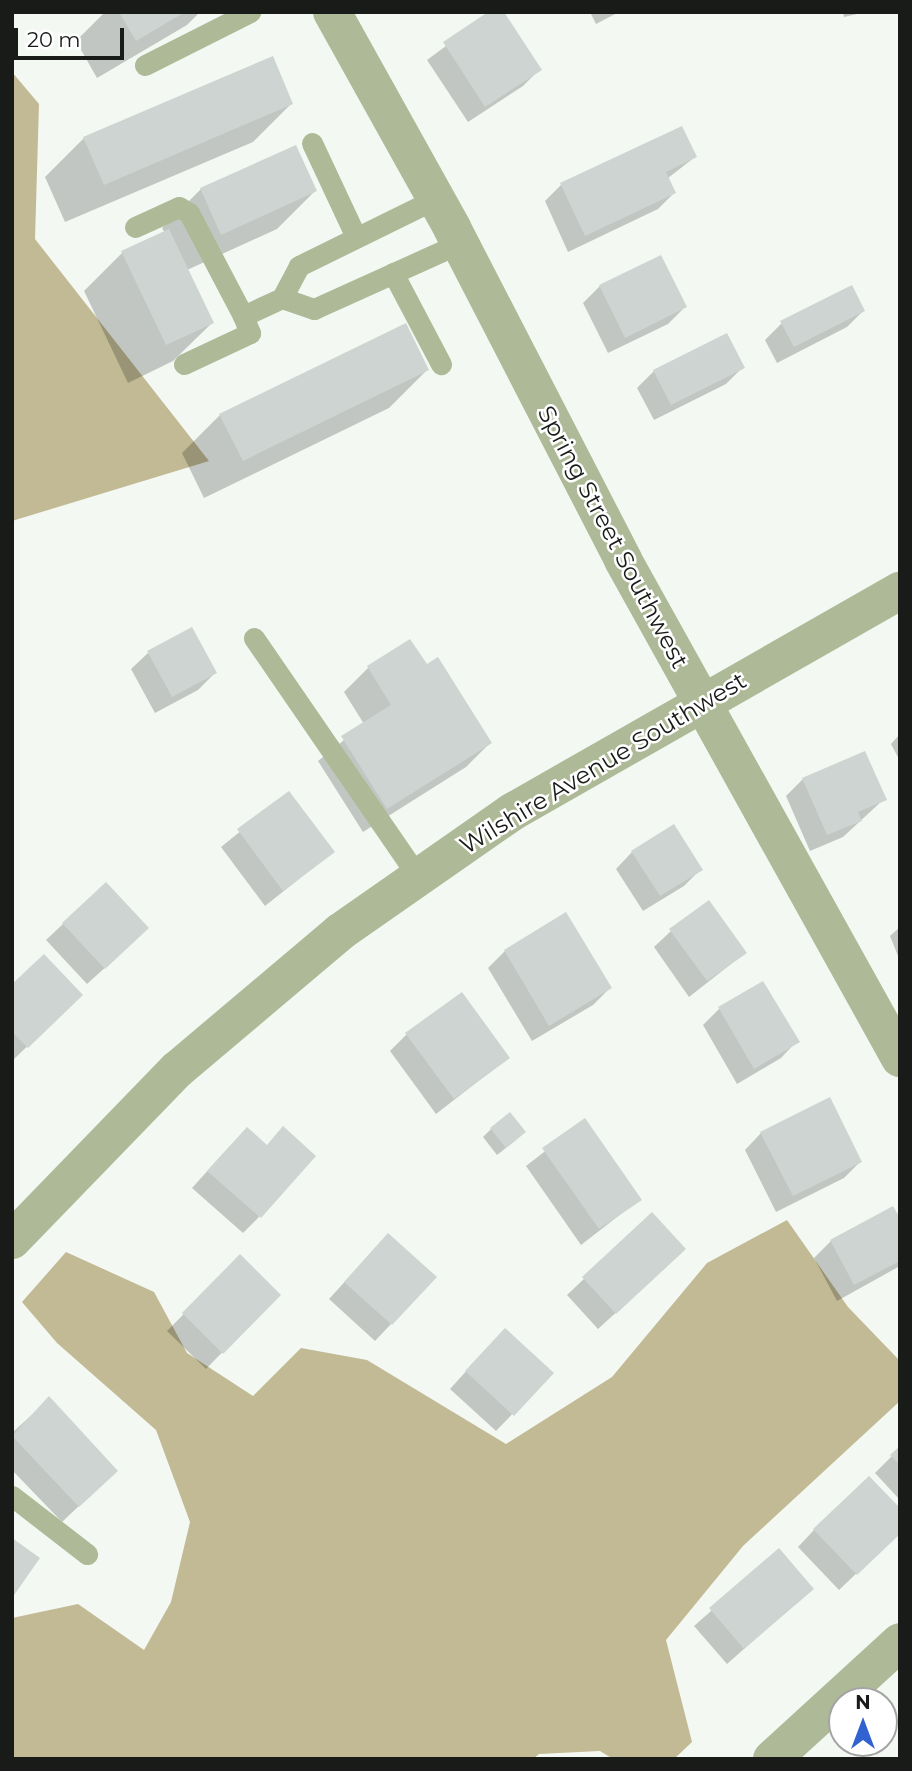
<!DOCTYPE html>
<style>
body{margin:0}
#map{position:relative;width:912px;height:1771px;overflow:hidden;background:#f3f8f3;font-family:Montserrat,sans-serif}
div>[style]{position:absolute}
.forest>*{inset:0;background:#c1ba94}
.shadow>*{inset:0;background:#0003}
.building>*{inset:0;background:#cdd4d1}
.service>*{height:21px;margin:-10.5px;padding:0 10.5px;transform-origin:10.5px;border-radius:10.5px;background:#aeba97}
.minor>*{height:38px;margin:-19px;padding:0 19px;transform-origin:19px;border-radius:19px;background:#aeba97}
.tertiary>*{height:38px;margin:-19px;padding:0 19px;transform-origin:19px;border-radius:19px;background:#aeba97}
span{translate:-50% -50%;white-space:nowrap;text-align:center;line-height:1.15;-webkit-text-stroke:5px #fff;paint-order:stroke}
.street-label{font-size:24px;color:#191b19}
.frame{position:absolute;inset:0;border:14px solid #191b19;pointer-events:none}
.north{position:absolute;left:828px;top:1687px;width:70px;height:70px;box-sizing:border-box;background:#fff;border:2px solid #a3a4a3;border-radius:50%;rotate:0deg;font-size:19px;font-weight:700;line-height:28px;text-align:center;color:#191b19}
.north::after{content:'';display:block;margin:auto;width:24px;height:32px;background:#3261d0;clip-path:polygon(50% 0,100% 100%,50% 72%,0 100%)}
.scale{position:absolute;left:14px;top:28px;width:110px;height:32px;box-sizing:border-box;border:4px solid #191b19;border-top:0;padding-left:9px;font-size:21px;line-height:24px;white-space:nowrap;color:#191b19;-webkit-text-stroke:5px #fff;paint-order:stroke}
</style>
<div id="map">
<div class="forest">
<div style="clip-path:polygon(12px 72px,39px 104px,35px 239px,209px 461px,12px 521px)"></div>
<div style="clip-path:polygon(787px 1220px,848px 1307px,900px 1361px,900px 1401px,743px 1546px,666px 1640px,692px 1742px,674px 1759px,613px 1759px,600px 1751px,539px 1754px,533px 1759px,12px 1759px,12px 1618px,78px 1604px,144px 1650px,171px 1602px,190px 1522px,156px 1430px,57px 1343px,22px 1302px,66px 1252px,154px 1292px,187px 1353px,253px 1396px,301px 1348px,367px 1360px,506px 1444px,612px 1377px,707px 1263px)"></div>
</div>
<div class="shadow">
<div style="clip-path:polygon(105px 12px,200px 12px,187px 25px,97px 78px,76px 41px)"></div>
<div style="clip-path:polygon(492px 12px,539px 70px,523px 86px,468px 122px,427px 60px)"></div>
<div style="clip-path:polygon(590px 12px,619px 12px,596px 24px)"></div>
<div style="clip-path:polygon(843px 12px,866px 12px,844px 17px)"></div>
<div style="clip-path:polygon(291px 104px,253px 142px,65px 222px,45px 177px,84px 138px)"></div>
<div style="clip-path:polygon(695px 157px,668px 178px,674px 193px,658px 209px,568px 252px,545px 201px,561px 185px)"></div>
<div style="clip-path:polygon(201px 189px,315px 191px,277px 229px,187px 270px,212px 323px,173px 361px,128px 383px,84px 291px,122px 253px,165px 233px,162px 228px)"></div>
<div style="clip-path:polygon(600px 286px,685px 307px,668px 324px,608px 353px,583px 303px)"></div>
<div style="clip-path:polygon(863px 311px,847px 327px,777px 363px,765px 340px,782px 323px)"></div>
<div style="clip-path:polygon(743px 367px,726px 384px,654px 420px,637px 388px,654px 371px)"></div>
<div style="clip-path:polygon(427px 370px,389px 408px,204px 498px,182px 453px,220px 415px)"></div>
<div style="clip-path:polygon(148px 653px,215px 673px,198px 690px,155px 713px,131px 669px)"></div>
<div style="clip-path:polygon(426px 666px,490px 743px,466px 767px,363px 832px,318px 761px,364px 724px,344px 692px,368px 668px)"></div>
<div style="clip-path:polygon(900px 734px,900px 761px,891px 744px)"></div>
<div style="clip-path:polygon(803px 779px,884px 799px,843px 837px,810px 851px,786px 796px)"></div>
<div style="clip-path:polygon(288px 793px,333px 852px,265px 906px,221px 847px)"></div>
<div style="clip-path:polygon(632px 852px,701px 869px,684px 886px,643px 911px,616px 869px)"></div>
<div style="clip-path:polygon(63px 924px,130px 945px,87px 984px,46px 940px)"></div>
<div style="clip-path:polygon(900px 927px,900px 961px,890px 936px)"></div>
<div style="clip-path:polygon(671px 931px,745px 953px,689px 997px,654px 947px)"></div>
<div style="clip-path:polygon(505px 951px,610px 988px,593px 1005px,532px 1041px,488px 968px)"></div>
<div style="clip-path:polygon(12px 986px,64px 1011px,12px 1061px)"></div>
<div style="clip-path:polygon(719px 1009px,797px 1041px,781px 1058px,737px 1084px,703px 1025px)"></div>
<div style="clip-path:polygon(407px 1034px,508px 1058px,436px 1114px,390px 1051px)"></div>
<div style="clip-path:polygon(584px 1121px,639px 1200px,581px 1245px,526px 1166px)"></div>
<div style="clip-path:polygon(491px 1129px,516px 1140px,497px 1155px,483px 1137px)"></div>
<div style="clip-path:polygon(761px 1133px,860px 1162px,844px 1178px,776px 1212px,745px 1150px)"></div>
<div style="clip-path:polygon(230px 1146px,259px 1217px,243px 1233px,192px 1188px)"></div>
<div style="clip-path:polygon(652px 1214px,668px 1265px,598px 1329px,567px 1295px)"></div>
<div style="clip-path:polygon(900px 1222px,900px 1266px,837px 1301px,814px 1258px,831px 1241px)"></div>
<div style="clip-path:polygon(372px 1252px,391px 1324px,375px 1341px,329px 1299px)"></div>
<div style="clip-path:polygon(240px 1257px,278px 1295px,206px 1369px,167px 1331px)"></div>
<div style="clip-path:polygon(488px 1347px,552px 1373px,496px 1431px,450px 1389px)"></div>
<div style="clip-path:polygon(49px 1399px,99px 1487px,62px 1522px,12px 1470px,12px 1433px)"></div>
<div style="clip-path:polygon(900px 1448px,900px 1500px,875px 1473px)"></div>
<div style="clip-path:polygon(814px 1530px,900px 1532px,839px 1590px,798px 1547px)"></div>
<div style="clip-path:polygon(779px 1551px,812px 1589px,727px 1664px,694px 1626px)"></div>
</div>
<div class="building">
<div style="clip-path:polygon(119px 12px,185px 12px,136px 41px)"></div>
<div style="clip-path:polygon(488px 12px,504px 12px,542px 70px,485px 107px,443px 42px)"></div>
<div style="clip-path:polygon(273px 56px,293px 104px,104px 185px,83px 137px)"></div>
<div style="clip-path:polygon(682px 126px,697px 157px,666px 172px,676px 193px,585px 236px,560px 183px)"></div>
<div style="clip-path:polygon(296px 145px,317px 191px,221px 235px,200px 188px)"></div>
<div style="clip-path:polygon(169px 229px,214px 323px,166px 345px,121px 251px)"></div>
<div style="clip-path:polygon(661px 255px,687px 307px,625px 338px,599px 285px)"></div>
<div style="clip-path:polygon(852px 285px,865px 311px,794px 347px,780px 321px)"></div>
<div style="clip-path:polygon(406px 323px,429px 370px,243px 461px,219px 414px)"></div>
<div style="clip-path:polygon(727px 333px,745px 368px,671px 405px,653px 370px)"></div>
<div style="clip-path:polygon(192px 627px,217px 673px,172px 697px,147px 651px)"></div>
<div style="clip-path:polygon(410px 639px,427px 664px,438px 657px,492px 743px,387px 809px,341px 736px,391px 705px,367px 666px)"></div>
<div style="clip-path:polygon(865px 751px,887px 800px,858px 812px,862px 821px,827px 835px,802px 778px)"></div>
<div style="clip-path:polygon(289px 791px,335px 852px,283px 891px,237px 829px)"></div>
<div style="clip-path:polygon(674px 824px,703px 870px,660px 896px,631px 851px)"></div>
<div style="clip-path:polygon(106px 882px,149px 928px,105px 969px,62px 923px)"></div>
<div style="clip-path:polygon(709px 900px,747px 953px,707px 981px,669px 929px)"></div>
<div style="clip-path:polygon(566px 912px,612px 988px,549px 1026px,504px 950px)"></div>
<div style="clip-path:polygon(44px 954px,83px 995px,28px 1048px,12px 1032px,12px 984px)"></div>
<div style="clip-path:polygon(763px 981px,800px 1042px,754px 1069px,718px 1007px)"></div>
<div style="clip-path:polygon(462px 992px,510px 1058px,454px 1099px,405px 1033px)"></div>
<div style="clip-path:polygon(830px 1097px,862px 1162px,793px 1196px,760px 1132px)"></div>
<div style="clip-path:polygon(510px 1112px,526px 1132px,506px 1148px,490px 1128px)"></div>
<div style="clip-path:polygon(585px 1118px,642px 1200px,599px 1229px,542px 1148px)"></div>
<div style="clip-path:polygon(283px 1126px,316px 1156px,261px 1218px,207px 1171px,247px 1127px,267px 1145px)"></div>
<div style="clip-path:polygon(893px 1206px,900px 1218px,900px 1261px,854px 1285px,830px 1240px)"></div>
<div style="clip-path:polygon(652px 1212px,686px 1249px,616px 1314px,582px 1277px)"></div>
<div style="clip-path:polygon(388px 1233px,437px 1277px,392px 1325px,344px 1282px)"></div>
<div style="clip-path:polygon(240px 1254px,281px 1295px,223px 1354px,182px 1313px)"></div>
<div style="clip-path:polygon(505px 1328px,554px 1373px,514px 1416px,465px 1371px)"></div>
<div style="clip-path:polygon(49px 1396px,118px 1471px,79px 1507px,12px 1436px)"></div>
<div style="clip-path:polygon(900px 1446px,900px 1465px,890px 1455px)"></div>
<div style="clip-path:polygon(869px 1476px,900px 1508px,900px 1534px,857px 1575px,813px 1529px)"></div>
<div style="clip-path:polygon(12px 1538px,40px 1558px,12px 1598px)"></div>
<div style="clip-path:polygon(779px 1548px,814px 1589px,744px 1649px,709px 1608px)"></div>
</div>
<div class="service">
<div style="left:145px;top:65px;width:118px;rotate:-26.8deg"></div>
<div style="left:312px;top:143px;width:104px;rotate:64.9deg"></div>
<div style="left:435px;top:199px;width:152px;rotate:153.8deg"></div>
<div style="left:299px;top:266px;width:36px;rotate:118deg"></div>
<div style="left:282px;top:298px;width:34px;rotate:19deg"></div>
<div style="left:314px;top:309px;width:160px;rotate:-24.3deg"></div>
<div style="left:135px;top:227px;width:48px;rotate:-24.4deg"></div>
<div style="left:179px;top:207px;width:12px;rotate:31deg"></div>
<div style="left:189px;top:213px;width:116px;rotate:62.3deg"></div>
<div style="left:243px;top:316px;width:43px;rotate:-24.8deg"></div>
<div style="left:393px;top:273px;width:103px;rotate:62.2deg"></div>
<div style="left:184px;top:364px;width:73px;rotate:-25.2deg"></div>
<div style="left:250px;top:333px;width:18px;rotate:-112deg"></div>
<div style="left:254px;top:638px;width:290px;rotate:55.5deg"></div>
<div style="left:12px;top:1496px;width:95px;rotate:37.7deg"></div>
</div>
<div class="minor">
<div style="left:772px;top:1759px;width:173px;rotate:-42.4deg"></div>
</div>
<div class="tertiary">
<div style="left:332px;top:12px;width:247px;rotate:60.9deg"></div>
<div style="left:452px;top:228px;width:373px;rotate:62.7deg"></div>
<div style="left:623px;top:560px;width:570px;rotate:60.92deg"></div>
<div style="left:12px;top:1240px;width:238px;rotate:-45.9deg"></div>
<div style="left:178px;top:1069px;width:212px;rotate:-40.2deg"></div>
<div style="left:340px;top:932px;width:210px;rotate:-34.9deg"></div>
<div style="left:512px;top:812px;width:447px;rotate:-29.7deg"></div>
</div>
<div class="street-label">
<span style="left:613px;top:537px;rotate:62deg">Spring Street Southwest</span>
<span style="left:603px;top:763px;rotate:-31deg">Wilshire Avenue Southwest</span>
</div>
<div class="frame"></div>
<div class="north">N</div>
<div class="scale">20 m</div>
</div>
